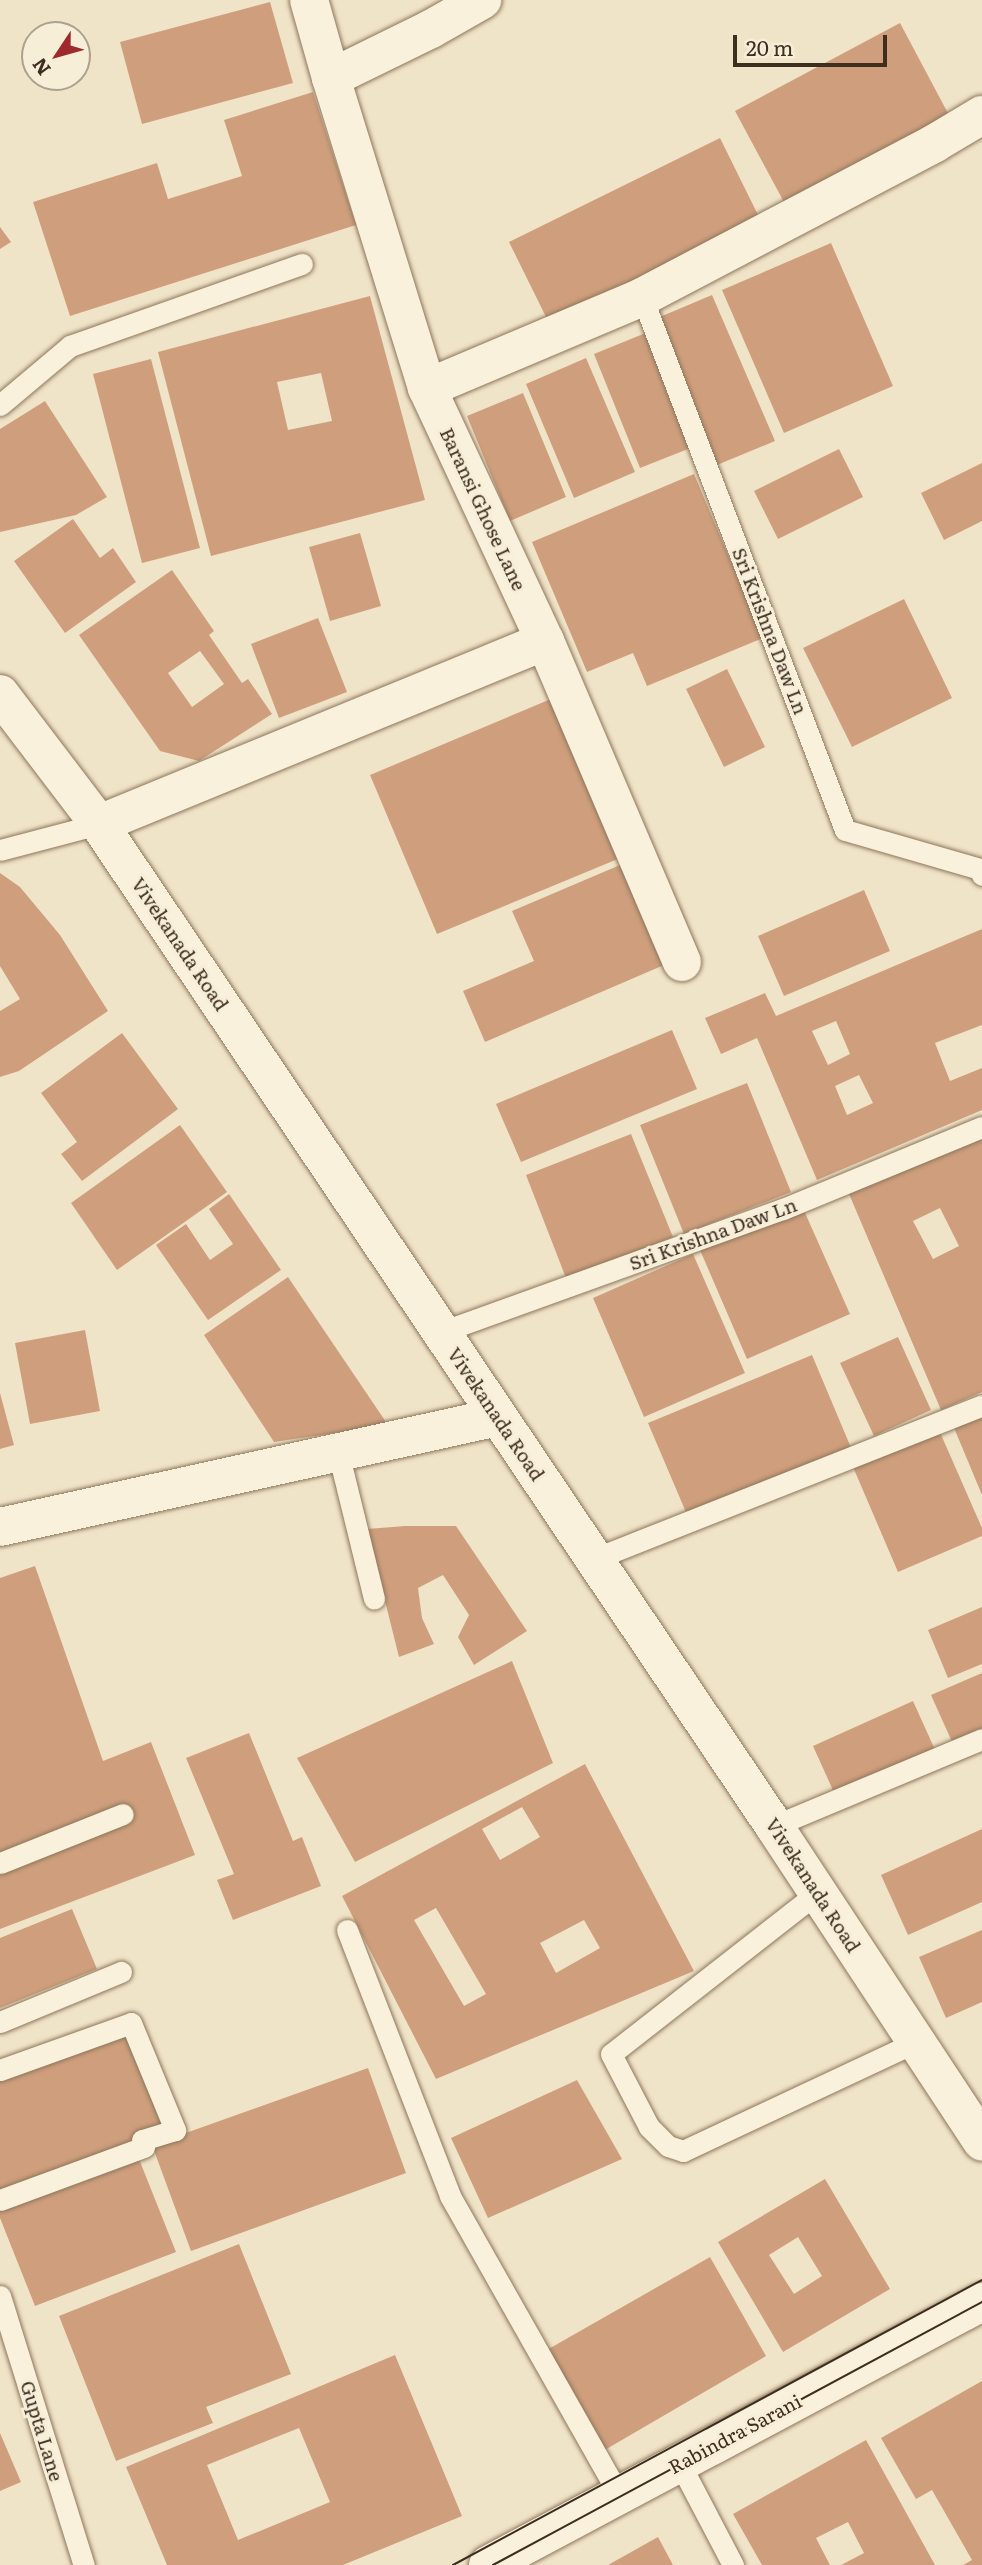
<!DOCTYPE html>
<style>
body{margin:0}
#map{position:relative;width:982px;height:2565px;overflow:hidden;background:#f0e4c8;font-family:Literata,serif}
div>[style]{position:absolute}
.building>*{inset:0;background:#cf9f7d}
.roads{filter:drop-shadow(0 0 2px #8d765c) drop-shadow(0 0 2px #8d765c)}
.service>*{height:21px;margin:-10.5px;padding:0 10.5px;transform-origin:10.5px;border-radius:10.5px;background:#faf1dc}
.minor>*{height:38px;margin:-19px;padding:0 19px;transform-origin:19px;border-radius:19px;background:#faf1dc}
.tertiary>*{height:38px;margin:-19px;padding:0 19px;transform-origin:19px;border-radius:19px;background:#faf1dc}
.secondary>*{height:38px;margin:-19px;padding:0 19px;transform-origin:19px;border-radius:19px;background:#faf1dc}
.tram>*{height:2px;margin:-1px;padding:0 1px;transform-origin:1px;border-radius:1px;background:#3d2e20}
span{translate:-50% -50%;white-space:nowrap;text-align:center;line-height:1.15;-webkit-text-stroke:6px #f7eed8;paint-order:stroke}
.street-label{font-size:19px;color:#3d2e20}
.north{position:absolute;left:21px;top:21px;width:70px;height:70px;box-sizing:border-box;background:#f7eed8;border:2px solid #ada18e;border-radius:50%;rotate:234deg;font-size:19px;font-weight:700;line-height:28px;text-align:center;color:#3d2e20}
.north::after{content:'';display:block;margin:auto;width:24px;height:32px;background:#9e2a2b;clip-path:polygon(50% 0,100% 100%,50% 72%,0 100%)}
.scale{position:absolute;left:733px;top:35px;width:154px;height:32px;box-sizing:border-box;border:4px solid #3d2e20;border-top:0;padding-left:9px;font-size:21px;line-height:24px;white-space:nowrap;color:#3d2e20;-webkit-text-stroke:5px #f7eed8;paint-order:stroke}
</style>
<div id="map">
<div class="building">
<div style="clip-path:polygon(270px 2px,293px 83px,142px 124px,120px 42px)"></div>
<div style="clip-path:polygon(900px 23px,950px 117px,785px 204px,735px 111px)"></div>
<div style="clip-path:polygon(313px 92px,356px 225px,70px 316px,33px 202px,157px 163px,168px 199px,242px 176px,224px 120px)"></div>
<div style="clip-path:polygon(720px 138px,761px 221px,550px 325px,509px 242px)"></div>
<div style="clip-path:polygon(0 227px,11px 242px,0 249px)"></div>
<div style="clip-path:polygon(831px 243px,893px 386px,784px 433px,722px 290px)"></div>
<div style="clip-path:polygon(712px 295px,775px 441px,717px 465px,655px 319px)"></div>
<div style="clip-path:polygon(evenodd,370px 296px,425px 500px,211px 556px,158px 352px,370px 296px,321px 373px,332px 421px,288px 430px,277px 382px,321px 373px)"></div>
<div style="clip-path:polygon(648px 332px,693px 447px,640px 468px,594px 354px)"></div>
<div style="clip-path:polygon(586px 358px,635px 472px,574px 498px,526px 384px)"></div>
<div style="clip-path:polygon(151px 359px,200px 548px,142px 563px,93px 374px)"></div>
<div style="clip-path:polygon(523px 393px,566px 497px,510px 521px,467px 416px)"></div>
<div style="clip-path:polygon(45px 401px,107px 497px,76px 515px,0 532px,0 429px)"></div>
<div style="clip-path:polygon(839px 449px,863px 497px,778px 539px,754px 491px)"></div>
<div style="clip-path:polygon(982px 463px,982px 521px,944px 540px,921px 493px)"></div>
<div style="clip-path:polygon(694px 474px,763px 638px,647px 686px,633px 653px,587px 672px,532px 542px)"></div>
<div style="clip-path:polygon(73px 519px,100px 558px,113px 548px,136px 582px,65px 633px,14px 561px)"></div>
<div style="clip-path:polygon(360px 533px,381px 606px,330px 621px,309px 547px)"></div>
<div style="clip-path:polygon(evenodd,172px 570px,214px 631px,209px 635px,242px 683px,248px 679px,272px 714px,199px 761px,160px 751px,79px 635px,172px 570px,200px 651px,224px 684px,192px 707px,168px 673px,200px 651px)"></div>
<div style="clip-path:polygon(904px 599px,952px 698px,852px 747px,803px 648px)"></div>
<div style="clip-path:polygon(318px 618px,347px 692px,279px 718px,251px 644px)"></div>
<div style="clip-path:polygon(727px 669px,765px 747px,724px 767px,686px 689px)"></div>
<div style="clip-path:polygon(558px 696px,625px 856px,437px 934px,370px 775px)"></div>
<div style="clip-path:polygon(620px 865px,664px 965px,485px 1042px,463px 991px,534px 961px,512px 911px)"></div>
<div style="clip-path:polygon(0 873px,20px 887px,60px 935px,108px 1011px,19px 1071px,0 1077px,0 1011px,20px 999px,0 966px)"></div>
<div style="clip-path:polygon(864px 890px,890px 951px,784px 996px,758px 936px)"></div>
<div style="clip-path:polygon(evenodd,982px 929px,982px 1025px,935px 1043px,950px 1081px,982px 1068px,982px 1110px,817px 1180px,757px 1038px,721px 1054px,705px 1018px,765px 993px,776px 1016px,982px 929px,836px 1021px,850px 1054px,828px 1065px,812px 1031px,836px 1021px,982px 929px,859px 1075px,873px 1103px,847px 1115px,835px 1086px,859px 1075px)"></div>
<div style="clip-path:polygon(672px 1030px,697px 1089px,521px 1162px,496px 1104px)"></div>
<div style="clip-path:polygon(122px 1033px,178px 1109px,82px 1181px,61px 1154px,77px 1142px,41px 1093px)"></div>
<div style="clip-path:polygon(747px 1083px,791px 1192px,684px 1234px,640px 1125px)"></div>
<div style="clip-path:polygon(180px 1125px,227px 1192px,117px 1270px,71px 1203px)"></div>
<div style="clip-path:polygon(631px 1134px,673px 1237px,566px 1278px,526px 1175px)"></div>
<div style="clip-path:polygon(evenodd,982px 1138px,982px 1392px,941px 1410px,849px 1194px,982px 1138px,940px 1208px,959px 1246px,933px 1259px,913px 1221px,940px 1208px)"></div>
<div style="clip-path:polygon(229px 1194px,281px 1270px,208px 1320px,156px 1245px,186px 1224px,210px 1260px,233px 1244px,209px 1209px)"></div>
<div style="clip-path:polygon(802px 1206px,850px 1314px,747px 1359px,700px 1250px)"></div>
<div style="clip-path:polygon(693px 1254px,745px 1373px,644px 1417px,593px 1298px)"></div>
<div style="clip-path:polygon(288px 1277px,388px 1425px,274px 1442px,204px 1335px)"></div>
<div style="clip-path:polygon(85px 1330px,100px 1411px,30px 1424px,15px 1343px)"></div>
<div style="clip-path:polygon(898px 1337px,931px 1410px,874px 1436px,840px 1363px)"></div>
<div style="clip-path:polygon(812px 1355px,852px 1450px,688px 1517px,648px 1423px)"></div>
<div style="clip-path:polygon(0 1393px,14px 1445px,0 1449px)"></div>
<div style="clip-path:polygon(982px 1411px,982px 1495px,952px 1423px)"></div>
<div style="clip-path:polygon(939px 1430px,982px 1528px,982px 1536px,898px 1572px,853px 1467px)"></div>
<div style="clip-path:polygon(405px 1526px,456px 1526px,527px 1631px,474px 1665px,458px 1637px,469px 1615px,443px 1575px,418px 1588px,422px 1618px,434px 1644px,399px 1657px,367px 1529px)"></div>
<div style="clip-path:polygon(35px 1566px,103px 1761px,151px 1742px,195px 1855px,0 1929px,0 1578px)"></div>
<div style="clip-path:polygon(982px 1607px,982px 1664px,948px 1678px,928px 1630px)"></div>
<div style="clip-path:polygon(512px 1661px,553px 1763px,355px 1862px,297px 1758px)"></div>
<div style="clip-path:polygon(982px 1673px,982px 1732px,953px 1744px,931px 1695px)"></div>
<div style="clip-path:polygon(913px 1701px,936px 1752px,836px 1797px,813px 1746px)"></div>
<div style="clip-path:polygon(249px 1733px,293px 1841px,302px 1837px,321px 1886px,233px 1920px,217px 1880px,234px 1874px,186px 1758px)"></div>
<div style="clip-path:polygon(evenodd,585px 1764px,694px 1971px,436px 2079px,342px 1896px,585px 1764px,522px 1807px,540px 1837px,500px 1860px,482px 1829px,522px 1807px,585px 1764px,436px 1908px,486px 1994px,464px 2006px,414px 1920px,436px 1908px,585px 1764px,584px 1920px,600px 1948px,556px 1973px,540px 1943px,584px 1920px)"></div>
<div style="clip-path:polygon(982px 1829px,982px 1902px,908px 1935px,881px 1875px)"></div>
<div style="clip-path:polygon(72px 1909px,97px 1969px,0 2008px,0 1938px)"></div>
<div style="clip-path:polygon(982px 1930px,982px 2002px,946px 2018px,919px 1957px)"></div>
<div style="clip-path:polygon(125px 2031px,163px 2129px,0 2191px,0 2078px)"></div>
<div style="clip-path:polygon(368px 2068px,406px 2173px,191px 2251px,152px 2145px)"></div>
<div style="clip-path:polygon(577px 2080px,622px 2159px,488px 2218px,451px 2138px)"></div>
<div style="clip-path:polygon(137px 2154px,176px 2252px,35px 2306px,0 2218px,0 2207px)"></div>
<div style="clip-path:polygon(evenodd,825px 2179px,890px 2289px,783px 2352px,718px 2242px,825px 2179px,798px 2237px,822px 2276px,794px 2294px,769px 2255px,798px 2237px)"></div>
<div style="clip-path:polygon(239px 2244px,291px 2374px,206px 2407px,213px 2423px,116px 2461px,59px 2316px)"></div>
<div style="clip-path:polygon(710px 2257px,766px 2356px,603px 2451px,545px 2351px)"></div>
<div style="clip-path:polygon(evenodd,395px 2355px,462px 2516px,343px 2565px,167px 2565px,126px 2467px,395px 2355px,299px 2428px,330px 2502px,238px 2540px,207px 2465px,299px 2428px)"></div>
<div style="clip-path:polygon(982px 2381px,982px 2565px,963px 2565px,972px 2560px,932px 2490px,916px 2499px,881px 2438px)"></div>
<div style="clip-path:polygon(0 2433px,21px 2482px,0 2491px)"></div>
<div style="clip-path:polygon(866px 2440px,935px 2565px,841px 2565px,864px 2553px,848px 2522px,816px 2538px,830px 2565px,762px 2565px,733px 2514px)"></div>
<div style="clip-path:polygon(658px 2537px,673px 2565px,608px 2565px)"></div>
</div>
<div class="roads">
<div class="service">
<div style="left:642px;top:297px;width:570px;rotate:69.15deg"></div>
<div style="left:845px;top:830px;width:141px;rotate:16.1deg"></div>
<div style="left:980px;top:869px;width:6px;rotate:72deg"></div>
<div style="left:0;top:405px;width:92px;rotate:-40.1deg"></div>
<div style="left:70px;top:346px;width:246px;rotate:-19.5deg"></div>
<div style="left:0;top:850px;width:102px;rotate:-14.7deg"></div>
<div style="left:441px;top:1332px;width:363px;rotate:-19.8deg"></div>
<div style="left:783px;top:1209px;width:215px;rotate:-22.4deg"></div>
<div style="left:338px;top:1452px;width:151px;rotate:76.2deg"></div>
<div style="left:594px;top:1559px;width:417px;rotate:-21.6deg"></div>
<div style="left:774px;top:1826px;width:225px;rotate:-22.7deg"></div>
<div style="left:0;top:1863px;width:132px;rotate:-21.7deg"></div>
<div style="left:817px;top:1893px;width:261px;rotate:142deg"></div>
<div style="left:611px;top:2054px;width:82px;rotate:62.5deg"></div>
<div style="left:649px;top:2127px;width:27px;rotate:45deg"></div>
<div style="left:668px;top:2146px;width:16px;rotate:18deg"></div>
<div style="left:683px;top:2151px;width:257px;rotate:-25.1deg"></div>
<div style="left:347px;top:1930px;width:285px;rotate:68.8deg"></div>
<div style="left:450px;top:2196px;width:346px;rotate:60.5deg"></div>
<div style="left:0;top:2022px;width:131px;rotate:-22.5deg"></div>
<div style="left:0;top:2070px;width:139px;rotate:-19.7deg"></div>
<div style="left:131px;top:2023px;width:116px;rotate:67.6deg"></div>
<div style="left:175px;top:2130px;width:34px;rotate:163deg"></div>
<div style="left:142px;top:2140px;width:7px;rotate:74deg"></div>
<div style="left:144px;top:2147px;width:153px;rotate:159.8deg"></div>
<div style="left:0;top:2296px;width:282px;rotate:72.7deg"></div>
<div style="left:680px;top:2464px;width:114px;rotate:62.3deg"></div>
</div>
<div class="minor">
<div style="left:309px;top:0;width:81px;rotate:74.2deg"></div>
<div style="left:427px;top:388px;width:325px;rotate:-107.2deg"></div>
<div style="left:331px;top:78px;width:111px;rotate:-26.1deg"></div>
<div style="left:431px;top:29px;width:59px;rotate:-29.6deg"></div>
<div style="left:545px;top:641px;width:349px;rotate:66.9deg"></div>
</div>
<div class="tertiary">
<div style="left:99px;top:824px;width:482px;rotate:-22.3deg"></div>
<div style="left:545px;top:641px;width:279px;rotate:-115deg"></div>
<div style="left:427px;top:388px;width:233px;rotate:-22.9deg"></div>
<div style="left:642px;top:297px;width:331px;rotate:-27.7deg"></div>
<div style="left:935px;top:143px;width:55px;rotate:-30.8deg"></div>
<div style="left:0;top:1527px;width:510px;rotate:-12.46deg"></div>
</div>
<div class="secondary">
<div style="left:0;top:694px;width:163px;rotate:52.7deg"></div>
<div style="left:99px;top:824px;width:1208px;rotate:56.03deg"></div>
<div style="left:774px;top:1826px;width:378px;rotate:56.6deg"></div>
<div style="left:488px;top:2565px;width:560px;rotate:-28.03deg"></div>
</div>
</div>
<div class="tram">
<div style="left:453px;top:2565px;width:601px;rotate:-28.31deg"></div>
<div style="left:493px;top:2565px;width:555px;rotate:-28.27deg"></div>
</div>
<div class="street-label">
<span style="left:483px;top:509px;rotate:65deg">Baransi Ghose Lane</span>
<span style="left:770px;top:631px;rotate:69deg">Sri Krishna Daw Ln</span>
<span style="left:180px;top:944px;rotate:56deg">Vivekanada Road</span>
<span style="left:713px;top:1234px;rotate:-20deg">Sri Krishna Daw Ln</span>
<span style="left:496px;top:1414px;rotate:56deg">Vivekanada Road</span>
<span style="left:813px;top:1885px;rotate:57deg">Vivekanada Road</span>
<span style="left:42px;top:2431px;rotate:73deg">Gupta Lane</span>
<span style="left:735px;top:2434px;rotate:-28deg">Rabindra Sarani</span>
</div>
<div class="north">N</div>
<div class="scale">20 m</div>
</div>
